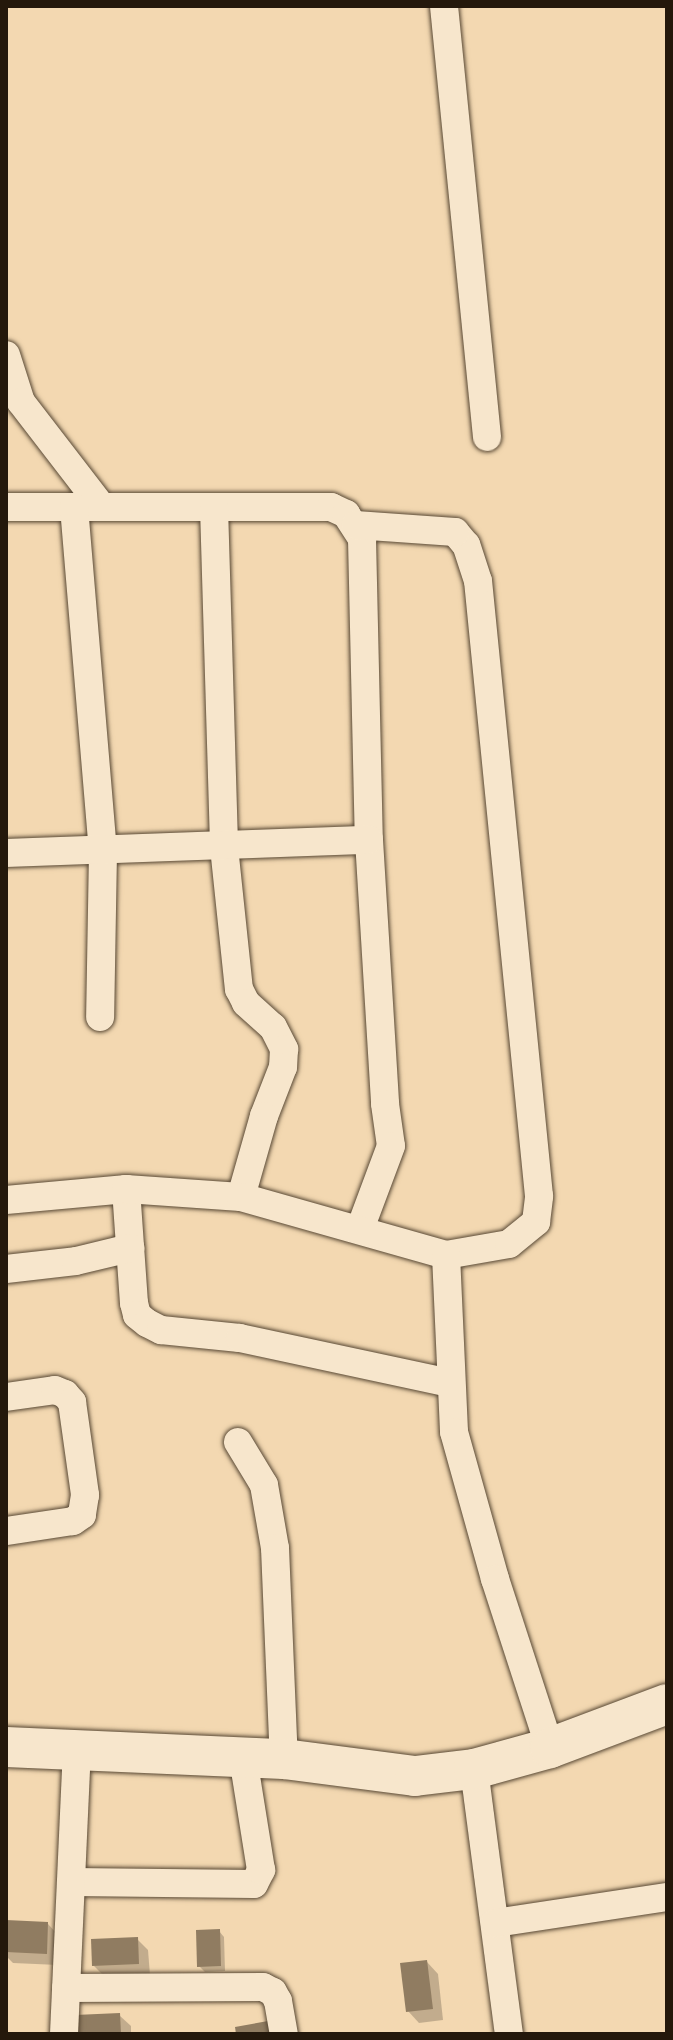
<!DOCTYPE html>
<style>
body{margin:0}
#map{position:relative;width:673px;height:2040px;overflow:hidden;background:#f3d8b1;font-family:Alegreya,serif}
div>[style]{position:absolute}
.shadow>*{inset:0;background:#0003}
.building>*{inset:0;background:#907c61}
.roads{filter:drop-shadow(0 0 2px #584834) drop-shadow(0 0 2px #584834)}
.street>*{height:28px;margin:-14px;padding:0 14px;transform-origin:14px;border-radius:14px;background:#f7e6cc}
.secondary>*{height:40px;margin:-20px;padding:0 20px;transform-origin:20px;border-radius:20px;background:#f7e6cc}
span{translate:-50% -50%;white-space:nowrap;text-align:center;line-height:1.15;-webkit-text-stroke:8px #f7e6cc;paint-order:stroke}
.frame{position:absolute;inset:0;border:8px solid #24180b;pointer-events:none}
</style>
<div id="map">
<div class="shadow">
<div style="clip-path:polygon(6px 1922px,48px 1924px,59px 1936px,58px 1965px,13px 1963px,6px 1956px)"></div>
<div style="clip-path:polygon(219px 1931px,224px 1937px,225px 1971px,205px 1972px,199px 1966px)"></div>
<div style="clip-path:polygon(137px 1939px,148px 1950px,150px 1975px,105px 1977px,94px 1966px)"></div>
<div style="clip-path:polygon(427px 1962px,438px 1974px,443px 2020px,419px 2023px,408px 2011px)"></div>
<div style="clip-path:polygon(119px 2015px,131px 2026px,131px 2034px,78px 2034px)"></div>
</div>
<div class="building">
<div style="clip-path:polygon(6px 1920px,48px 1922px,47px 1954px,6px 1952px)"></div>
<div style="clip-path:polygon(220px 1929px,221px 1966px,197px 1967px,196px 1930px)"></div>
<div style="clip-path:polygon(138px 1937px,139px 1964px,92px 1966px,91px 1939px)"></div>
<div style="clip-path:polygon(427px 1960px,433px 2009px,406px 2012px,400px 1963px)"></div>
<div style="clip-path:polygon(120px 2013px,121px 2034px,76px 2034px,75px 2015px)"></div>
<div style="clip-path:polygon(268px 2021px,270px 2034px,236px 2034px,235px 2027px)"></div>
</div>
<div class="roads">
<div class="street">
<div style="left:444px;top:6px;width:433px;rotate:84.3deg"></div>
<div style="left:6px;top:355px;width:49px;rotate:72.3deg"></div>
<div style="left:21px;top:402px;width:131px;rotate:52.4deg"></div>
<div style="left:6px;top:507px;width:325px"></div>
<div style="left:331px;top:507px;width:17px;rotate:25deg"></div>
<div style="left:346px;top:514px;width:30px;rotate:57deg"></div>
<div style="left:362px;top:539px;width:301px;rotate:88.7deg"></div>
<div style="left:369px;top:840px;width:264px;rotate:86.5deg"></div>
<div style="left:385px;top:1104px;width:42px;rotate:81.9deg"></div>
<div style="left:391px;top:1146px;width:89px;rotate:110.5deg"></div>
<div style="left:74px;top:507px;width:346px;rotate:85.2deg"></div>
<div style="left:103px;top:852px;width:165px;rotate:91deg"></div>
<div style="left:214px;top:507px;width:340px;rotate:88.3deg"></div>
<div style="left:224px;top:847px;width:143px;rotate:84deg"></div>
<div style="left:239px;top:989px;width:16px;rotate:63deg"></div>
<div style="left:246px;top:1003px;width:36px;rotate:42deg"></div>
<div style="left:273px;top:1027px;width:25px;rotate:63deg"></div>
<div style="left:284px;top:1049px;width:18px;rotate:93deg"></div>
<div style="left:283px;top:1067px;width:53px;rotate:111.2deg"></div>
<div style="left:264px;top:1116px;width:84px;rotate:105.9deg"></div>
<div style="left:6px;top:853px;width:363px;rotate:-2.1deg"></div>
<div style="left:126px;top:1189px;width:114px;rotate:86deg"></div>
<div style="left:134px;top:1303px;width:12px;rotate:76deg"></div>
<div style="left:137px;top:1315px;width:13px;rotate:39deg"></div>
<div style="left:147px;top:1323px;width:16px;rotate:27deg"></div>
<div style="left:161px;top:1330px;width:79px;rotate:5.8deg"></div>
<div style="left:240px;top:1338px;width:215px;rotate:12.1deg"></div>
<div style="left:6px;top:1200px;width:121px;rotate:-5.2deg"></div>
<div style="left:126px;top:1189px;width:115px;rotate:4deg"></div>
<div style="left:241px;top:1197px;width:213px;rotate:15.8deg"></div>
<div style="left:446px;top:1255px;width:64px;rotate:-9.9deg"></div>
<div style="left:509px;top:1244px;width:35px;rotate:-39deg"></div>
<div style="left:536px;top:1222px;width:26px;rotate:-83deg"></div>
<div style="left:539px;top:1196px;width:618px;rotate:-95.66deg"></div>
<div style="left:478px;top:581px;width:38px;rotate:-108deg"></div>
<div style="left:466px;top:545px;width:17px;rotate:-130deg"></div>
<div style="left:455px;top:532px;width:100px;rotate:-176deg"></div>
<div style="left:446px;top:1255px;width:177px;rotate:87.4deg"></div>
<div style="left:454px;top:1432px;width:153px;rotate:74.4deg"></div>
<div style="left:495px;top:1579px;width:178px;rotate:72deg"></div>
<div style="left:6px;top:1269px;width:70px;rotate:-6.5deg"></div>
<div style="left:76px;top:1261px;width:56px;rotate:-13.5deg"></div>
<div style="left:6px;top:1397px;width:49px;rotate:-8.1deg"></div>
<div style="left:55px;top:1390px;width:11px;rotate:22deg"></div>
<div style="left:65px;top:1394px;width:11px;rotate:49deg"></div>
<div style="left:72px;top:1402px;width:94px;rotate:82deg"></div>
<div style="left:85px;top:1495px;width:20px;rotate:99deg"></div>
<div style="left:82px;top:1515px;width:11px;rotate:146deg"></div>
<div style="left:73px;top:1521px;width:68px;rotate:171.5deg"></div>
<div style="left:238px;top:1442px;width:50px;rotate:58.8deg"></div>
<div style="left:264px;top:1485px;width:64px;rotate:80.1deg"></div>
<div style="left:275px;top:1548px;width:211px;rotate:87.6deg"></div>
<div style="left:474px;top:1769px;width:267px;rotate:82.5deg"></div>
<div style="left:72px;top:1882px;width:182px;rotate:0.6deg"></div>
<div style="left:254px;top:1884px;width:16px;rotate:-63deg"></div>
<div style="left:261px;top:1870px;width:113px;rotate:-99.1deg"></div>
<div style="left:495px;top:1923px;width:174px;rotate:-8.6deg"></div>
<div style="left:66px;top:1988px;width:197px;rotate:-0.3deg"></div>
<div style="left:263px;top:1987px;width:11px;rotate:27deg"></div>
<div style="left:273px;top:1992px;width:10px;rotate:61deg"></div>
<div style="left:278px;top:2001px;width:34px;rotate:80deg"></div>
<div style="left:64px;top:2034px;width:283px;rotate:-87.4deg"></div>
</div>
<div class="secondary">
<div style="left:6px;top:1747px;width:278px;rotate:2.5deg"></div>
<div style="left:284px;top:1759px;width:132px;rotate:7.4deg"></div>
<div style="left:415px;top:1776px;width:59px;rotate:-6.8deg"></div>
<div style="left:474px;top:1769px;width:79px;rotate:-15.4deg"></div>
<div style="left:550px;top:1748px;width:125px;rotate:-20.6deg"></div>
</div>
</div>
<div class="frame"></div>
</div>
